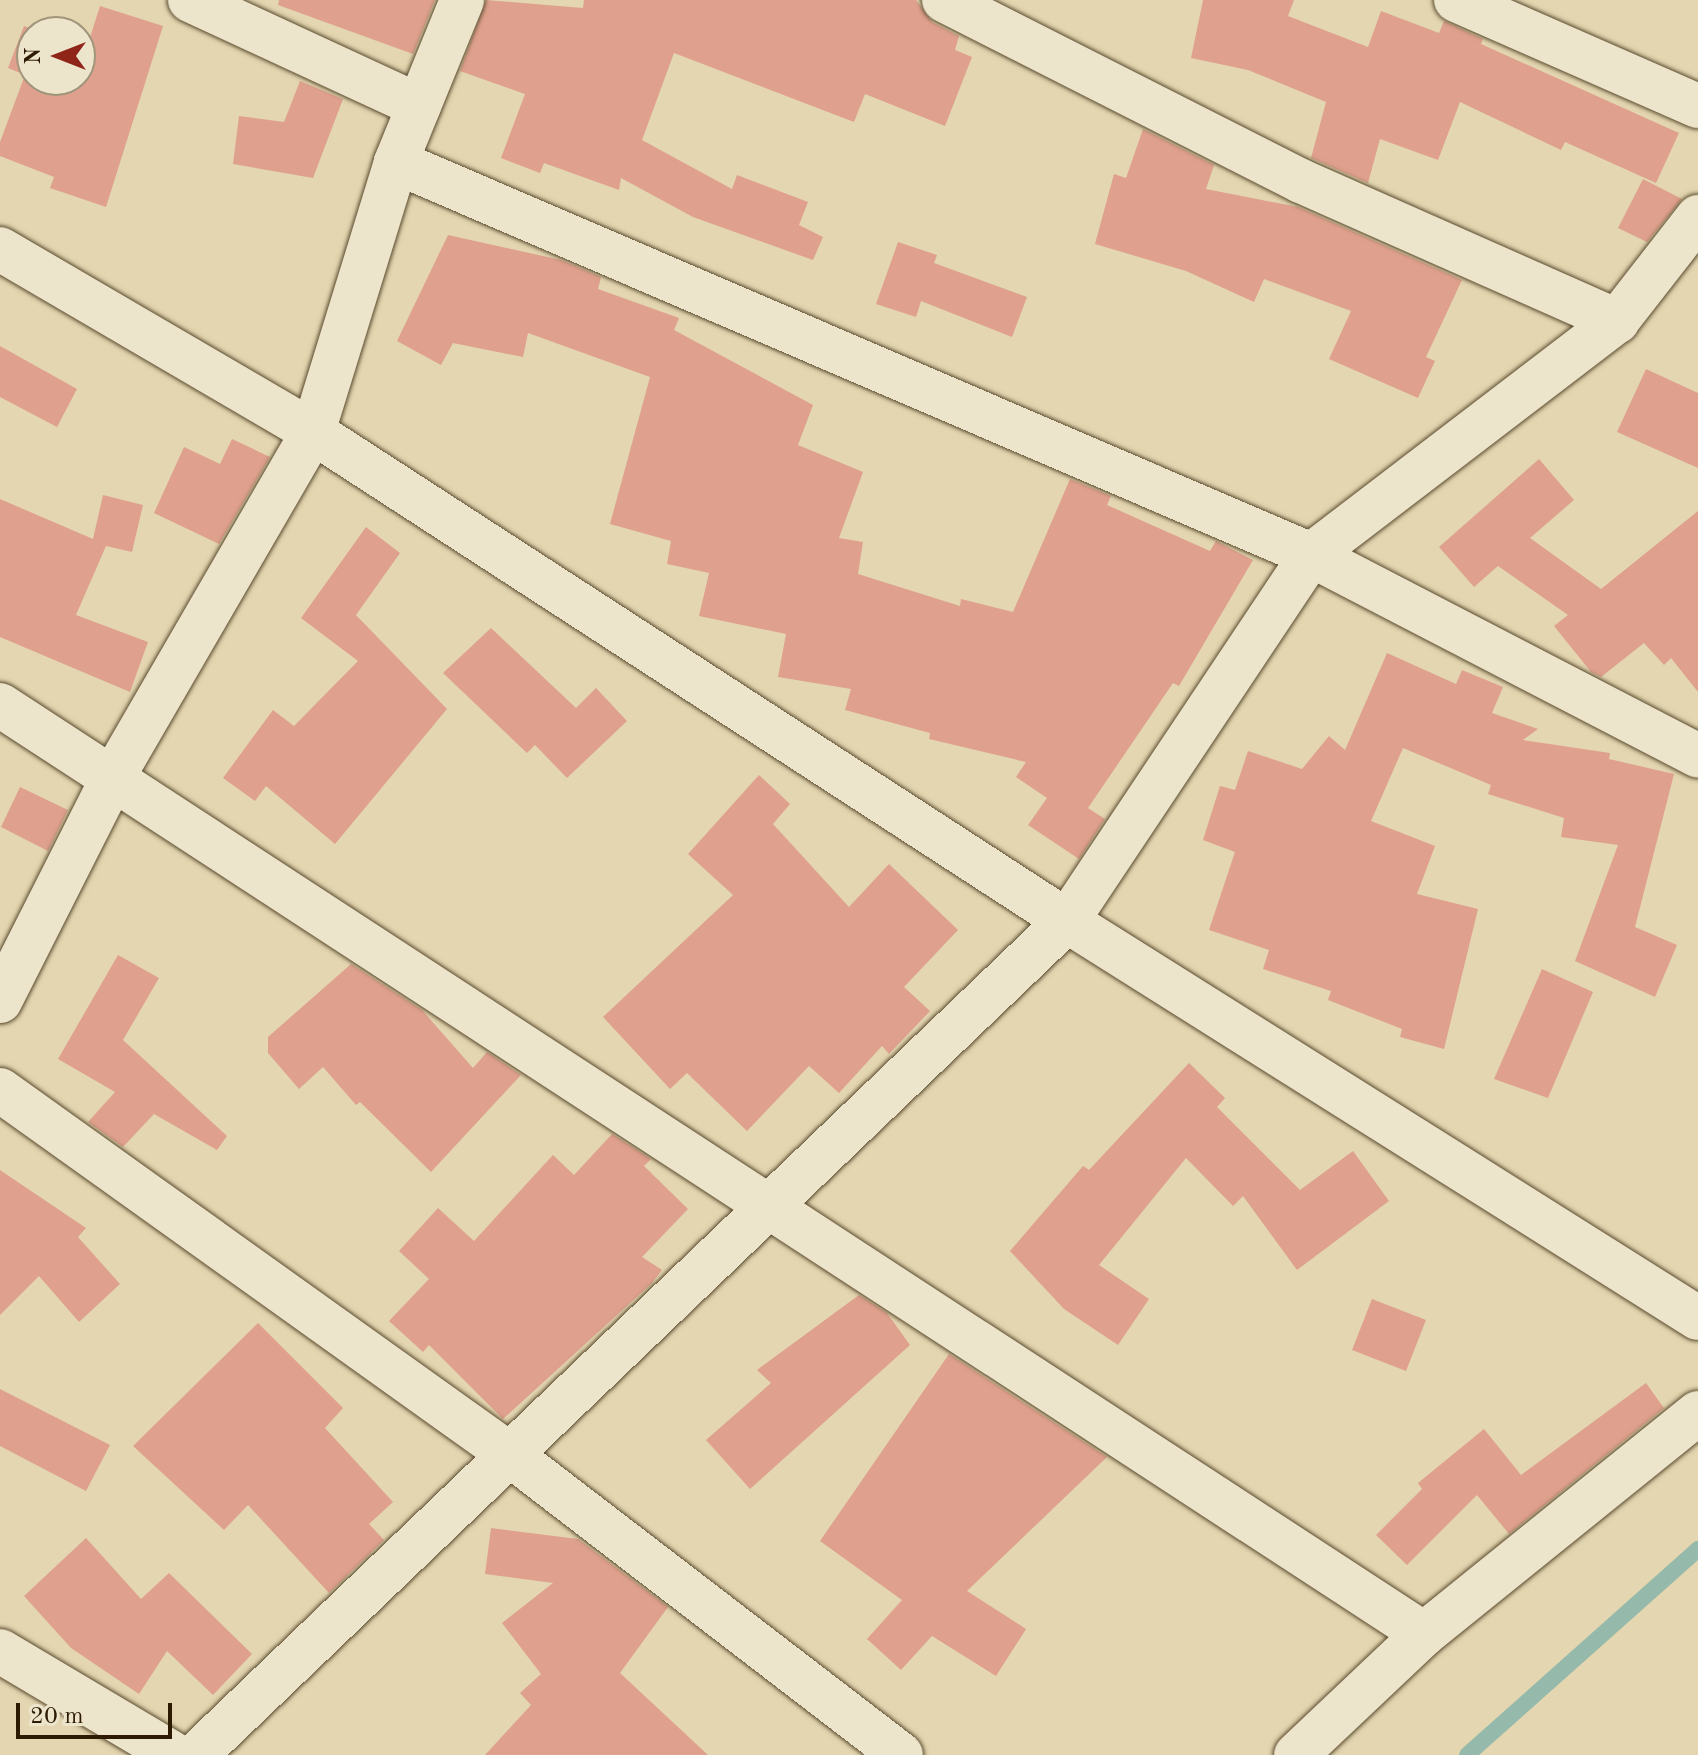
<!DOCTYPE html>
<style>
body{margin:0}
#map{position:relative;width:1698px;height:1755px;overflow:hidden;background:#e3d6b0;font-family:"Old Standard TT",serif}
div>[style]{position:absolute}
.stream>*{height:16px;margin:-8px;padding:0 8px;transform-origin:8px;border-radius:8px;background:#95b9aa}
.building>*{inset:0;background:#dfa18d}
.roads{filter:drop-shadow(0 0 2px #5a4a2e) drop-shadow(0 0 2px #5a4a2e)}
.street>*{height:44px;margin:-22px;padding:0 22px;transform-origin:22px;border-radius:22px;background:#ede4cc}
span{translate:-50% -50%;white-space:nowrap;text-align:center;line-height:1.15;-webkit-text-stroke:7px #ede4cc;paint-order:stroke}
.north{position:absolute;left:16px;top:16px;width:80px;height:80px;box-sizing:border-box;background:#ede4cc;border:2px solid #a0947b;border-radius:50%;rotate:270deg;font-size:22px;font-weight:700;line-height:32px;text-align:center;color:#2c1b02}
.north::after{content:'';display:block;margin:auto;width:28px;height:36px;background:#8f2418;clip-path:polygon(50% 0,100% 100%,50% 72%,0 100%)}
.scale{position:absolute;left:16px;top:1703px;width:156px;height:36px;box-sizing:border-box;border:4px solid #2c1b02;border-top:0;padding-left:10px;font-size:24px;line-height:28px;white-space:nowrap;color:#2c1b02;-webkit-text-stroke:6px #ede4cc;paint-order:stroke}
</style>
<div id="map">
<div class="stream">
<div style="left:1467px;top:1755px;width:310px;rotate:-41.7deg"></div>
</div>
<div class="building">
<div style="clip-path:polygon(279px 0,435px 0,413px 54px,278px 5px)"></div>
<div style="clip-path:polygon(486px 0,583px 8px,584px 0,916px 0,932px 22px,959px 36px,955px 50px,972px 57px,945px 126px,865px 94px,854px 122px,674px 53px,642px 140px,732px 189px,737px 175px,808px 202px,799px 225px,823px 237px,813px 260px,693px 217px,621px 178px,619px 190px,544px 163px,540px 173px,501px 158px,525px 94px,460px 71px)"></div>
<div style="clip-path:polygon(1203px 0,1294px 0,1288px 16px,1368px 47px,1381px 11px,1439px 33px,1444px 21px,1483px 39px,1481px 44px,1679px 133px,1656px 183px,1565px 142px,1561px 150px,1460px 102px,1438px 160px,1380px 139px,1368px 183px,1311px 158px,1326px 102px,1248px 70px,1191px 58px)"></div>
<div style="clip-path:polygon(100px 6px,163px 26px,106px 207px,50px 188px,54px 177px,0 156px,0 142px,25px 75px,8px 68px,24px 26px,40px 32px,32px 32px,32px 80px,80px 80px,80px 47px,86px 50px)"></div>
<div style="clip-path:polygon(300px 81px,343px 99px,313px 178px,233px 164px,239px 116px,284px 122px)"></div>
<div style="clip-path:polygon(1143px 129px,1214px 165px,1206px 189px,1298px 207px,1462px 280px,1426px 357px,1435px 361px,1418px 398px,1329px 359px,1351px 311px,1264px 279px,1254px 302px,1186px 271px,1095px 244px,1114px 174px,1126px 178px)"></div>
<div style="clip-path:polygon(1643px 179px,1682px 199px,1647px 242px,1618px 228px)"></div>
<div style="clip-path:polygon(448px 235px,561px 260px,601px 277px,598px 289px,679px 318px,674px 330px,813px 405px,798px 445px,863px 472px,839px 538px,863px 542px,858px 574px,960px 606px,961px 599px,1013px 612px,1070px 479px,1111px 496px,1107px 505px,1210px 551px,1216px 541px,1253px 560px,1179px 686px,1173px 683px,1088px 808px,1105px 819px,1079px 859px,1028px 825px,1047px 798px,1016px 777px,1026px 762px,929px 739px,930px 733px,845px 710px,851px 689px,778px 677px,786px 634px,699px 616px,709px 573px,667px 564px,671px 541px,610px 524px,650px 377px,528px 333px,523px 357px,453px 343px,441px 365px,397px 341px)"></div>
<div style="clip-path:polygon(898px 242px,937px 255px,934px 263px,1027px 297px,1012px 337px,921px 301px,916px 317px,876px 304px)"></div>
<div style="clip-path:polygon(0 346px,77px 389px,57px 427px,0 397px)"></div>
<div style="clip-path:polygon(1646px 369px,1698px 393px,1698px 468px,1617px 432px)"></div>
<div style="clip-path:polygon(232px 439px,270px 457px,219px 544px,154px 513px,184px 447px,220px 464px)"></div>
<div style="clip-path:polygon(1539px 459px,1574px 500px,1530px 538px,1601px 589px,1698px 511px,1698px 692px,1671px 658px,1664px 665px,1644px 643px,1601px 677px,1591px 672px,1554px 626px,1568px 615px,1498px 566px,1474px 587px,1439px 547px)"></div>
<div style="clip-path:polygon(103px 495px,143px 505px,132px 552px,106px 546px,76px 615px,148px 642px,130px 692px,0 637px,0 499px,93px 539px)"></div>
<div style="clip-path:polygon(366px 527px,400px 553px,356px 615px,447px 709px,335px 844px,266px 786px,255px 801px,223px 778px,273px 710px,294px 726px,358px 661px,301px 618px)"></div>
<div style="clip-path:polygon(491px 628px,576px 708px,596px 688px,627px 721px,567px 778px,535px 745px,527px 753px,443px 673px)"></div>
<div style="clip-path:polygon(1387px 653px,1456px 684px,1462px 670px,1503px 687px,1492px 713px,1538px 729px,1523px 740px,1610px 753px,1609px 759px,1674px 774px,1635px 927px,1677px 945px,1655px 997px,1575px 961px,1618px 845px,1561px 837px,1564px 818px,1488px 794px,1491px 785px,1403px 748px,1371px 821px,1435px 846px,1417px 894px,1478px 909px,1444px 1049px,1400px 1037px,1402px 1029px,1328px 1000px,1331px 991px,1263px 969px,1269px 950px,1209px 930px,1235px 852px,1203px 840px,1220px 786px,1235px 790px,1248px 751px,1302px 769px,1329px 736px,1345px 750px)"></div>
<div style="clip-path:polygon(759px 775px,790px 804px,773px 824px,849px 907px,889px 864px,958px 930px,904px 987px,930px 1011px,889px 1054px,882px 1046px,839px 1093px,809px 1066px,747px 1131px,687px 1073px,670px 1089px,603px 1017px,733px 895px,688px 854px)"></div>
<div style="clip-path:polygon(20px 787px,68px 810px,48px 851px,1px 827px)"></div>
<div style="clip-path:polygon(118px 955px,159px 978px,123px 1040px,227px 1136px,217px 1150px,154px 1114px,123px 1147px,88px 1122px,115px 1092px,58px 1059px)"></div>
<div style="clip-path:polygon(351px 964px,422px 1010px,473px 1068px,487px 1052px,521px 1075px,431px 1172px,360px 1102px,356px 1105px,323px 1067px,299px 1089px,268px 1053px,268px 1037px)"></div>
<div style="clip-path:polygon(1542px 969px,1593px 992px,1548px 1098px,1494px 1079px)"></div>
<div style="clip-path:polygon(1189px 1063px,1225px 1098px,1217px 1107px,1300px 1190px,1353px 1151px,1389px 1201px,1297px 1270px,1243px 1196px,1233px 1206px,1186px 1158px,1099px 1265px,1149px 1299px,1118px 1345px,1064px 1309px,1010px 1251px,1083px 1166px,1089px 1170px)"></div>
<div style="clip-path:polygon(612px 1134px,651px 1159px,644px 1166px,688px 1209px,642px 1257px,662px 1270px,652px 1283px,503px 1419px,429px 1345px,423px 1352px,389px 1321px,429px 1279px,399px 1251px,438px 1208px,474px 1241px,553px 1155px,574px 1175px)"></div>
<div style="clip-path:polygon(0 1170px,86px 1228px,78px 1237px,120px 1284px,79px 1322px,39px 1276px,0 1315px)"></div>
<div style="clip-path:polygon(859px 1295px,887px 1313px,910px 1345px,750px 1489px,706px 1440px,771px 1383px,757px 1370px)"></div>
<div style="clip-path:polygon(1372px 1299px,1426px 1320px,1406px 1371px,1352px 1350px)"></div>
<div style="clip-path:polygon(258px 1323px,343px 1408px,325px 1428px,393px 1502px,369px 1524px,384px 1540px,329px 1593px,248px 1505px,224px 1530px,133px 1446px)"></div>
<div style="clip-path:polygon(949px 1354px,1107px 1457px,967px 1591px,1026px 1629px,996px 1676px,932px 1636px,901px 1670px,867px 1639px,902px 1600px,820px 1541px)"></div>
<div style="clip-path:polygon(1646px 1383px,1664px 1408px,1509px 1534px,1477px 1495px,1407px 1565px,1376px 1535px,1422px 1489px,1418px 1483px,1484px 1429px,1521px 1475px)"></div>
<div style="clip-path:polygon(0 1389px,110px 1445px,86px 1491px,0 1446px)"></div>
<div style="clip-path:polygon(491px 1528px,578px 1539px,668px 1607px,620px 1673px,708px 1755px,485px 1755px,531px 1705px,520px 1693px,541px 1674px,502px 1623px,553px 1583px,485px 1574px)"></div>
<div style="clip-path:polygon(86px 1538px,141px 1599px,169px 1573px,252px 1654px,213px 1695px,167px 1651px,139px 1694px,71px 1648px,24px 1596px)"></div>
</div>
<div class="roads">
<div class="street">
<div style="left:190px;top:0;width:252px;rotate:24.8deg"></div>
<div style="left:944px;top:0;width:400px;rotate:26.9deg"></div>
<div style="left:1301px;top:181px;width:346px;rotate:23.9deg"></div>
<div style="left:1456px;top:0;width:264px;rotate:23.7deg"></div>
<div style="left:396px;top:162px;width:996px;rotate:23.24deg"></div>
<div style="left:1311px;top:555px;width:436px;rotate:27.4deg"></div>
<div style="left:0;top:249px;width:363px;rotate:30.3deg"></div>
<div style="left:313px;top:432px;width:899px;rotate:32.97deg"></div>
<div style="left:1067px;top:921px;width:745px;rotate:32.18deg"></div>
<div style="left:0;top:705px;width:1700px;rotate:33.12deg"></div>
<div style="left:0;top:1001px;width:251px;rotate:-63.2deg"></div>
<div style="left:113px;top:777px;width:399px;rotate:-59.9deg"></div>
<div style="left:313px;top:432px;width:282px;rotate:-72.9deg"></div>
<div style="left:396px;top:162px;width:175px;rotate:-67.8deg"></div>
<div style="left:0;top:1090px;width:626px;rotate:35.57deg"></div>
<div style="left:509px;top:1454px;width:494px;rotate:37.5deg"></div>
<div style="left:0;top:1651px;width:204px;rotate:30.7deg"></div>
<div style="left:196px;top:1755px;width:1206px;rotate:-43.76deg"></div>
<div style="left:1067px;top:921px;width:440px;rotate:-56.3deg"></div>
<div style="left:1311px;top:555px;width:385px;rotate:-37.4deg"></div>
<div style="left:1617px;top:321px;width:132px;rotate:-52.1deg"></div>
<div style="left:1296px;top:1755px;width:176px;rotate:-43.4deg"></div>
<div style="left:1424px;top:1634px;width:352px;rotate:-38.9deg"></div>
</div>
</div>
<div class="north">N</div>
<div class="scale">20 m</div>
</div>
